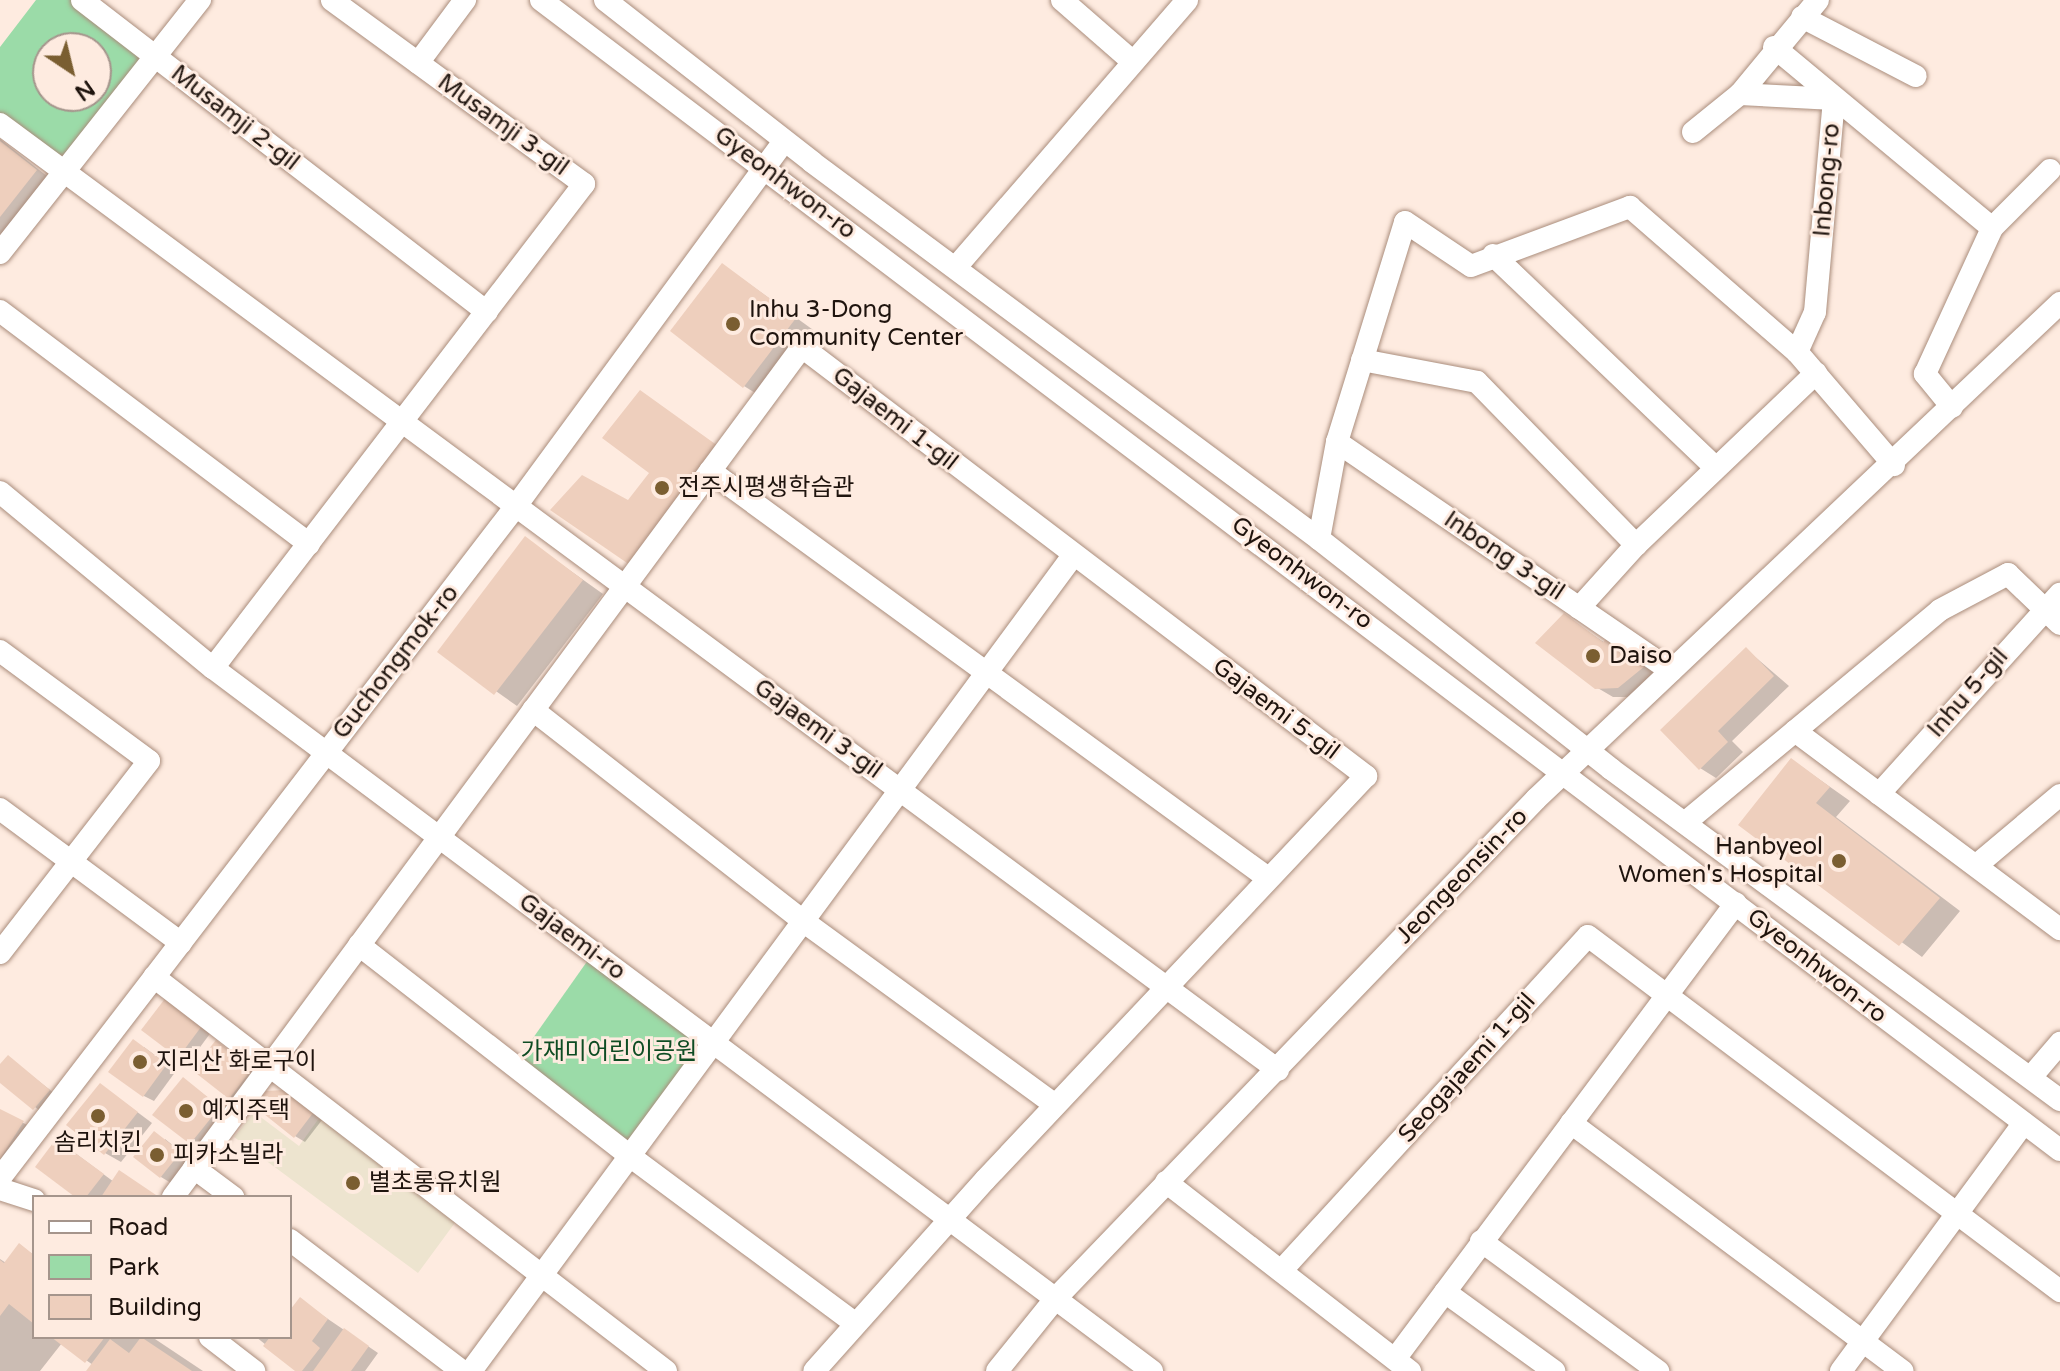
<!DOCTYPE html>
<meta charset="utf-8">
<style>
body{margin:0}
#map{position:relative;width:2060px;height:1371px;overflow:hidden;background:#feebe0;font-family:"Varela Round","Noto Sans KR",sans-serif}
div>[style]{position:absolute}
.education>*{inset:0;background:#ede4cf}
.green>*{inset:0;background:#9bdba8}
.shadow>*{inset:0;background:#0003}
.building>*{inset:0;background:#eecfbd}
.roads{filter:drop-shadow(0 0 2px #aa8d7c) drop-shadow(0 0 2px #aa8d7c)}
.minor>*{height:22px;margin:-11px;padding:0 11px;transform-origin:11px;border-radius:11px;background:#fff}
.dots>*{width:22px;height:22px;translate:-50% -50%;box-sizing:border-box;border:4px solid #feebe0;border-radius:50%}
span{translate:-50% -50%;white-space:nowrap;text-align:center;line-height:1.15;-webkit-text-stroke:6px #feebe0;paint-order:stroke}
.street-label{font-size:24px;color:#1f140e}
.poi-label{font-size:24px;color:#1f140e}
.left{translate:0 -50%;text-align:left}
.right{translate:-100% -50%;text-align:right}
.park-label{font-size:24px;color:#0e4c23}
.legend{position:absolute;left:32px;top:1195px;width:260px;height:144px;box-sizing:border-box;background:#feebe0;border:2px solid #a5958c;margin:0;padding:10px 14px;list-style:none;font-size:24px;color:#1f140e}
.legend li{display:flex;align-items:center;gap:16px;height:40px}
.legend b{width:40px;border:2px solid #a5958c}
.north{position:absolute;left:32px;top:32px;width:80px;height:80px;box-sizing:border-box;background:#feebe0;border:2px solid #a5958c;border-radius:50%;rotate:145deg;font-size:22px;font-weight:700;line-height:32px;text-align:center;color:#1f140e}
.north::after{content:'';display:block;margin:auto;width:28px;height:36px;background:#7a5e31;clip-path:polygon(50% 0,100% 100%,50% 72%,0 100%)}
</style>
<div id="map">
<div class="education">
<div style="clip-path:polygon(254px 1112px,299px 1146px,322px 1114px,457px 1220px,418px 1273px,234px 1137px)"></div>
</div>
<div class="green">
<div style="clip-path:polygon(evenodd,36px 0,82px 0,155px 56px,64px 172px,0 124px,0 47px,36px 0,48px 48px,96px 48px,96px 96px,48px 96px,48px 48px)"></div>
<div style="clip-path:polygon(593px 953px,713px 1043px,627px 1154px,514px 1065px)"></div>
</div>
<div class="shadow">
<div style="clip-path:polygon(0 139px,57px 184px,0 257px)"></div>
<div style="clip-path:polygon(723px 265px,816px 332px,765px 399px,744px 386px)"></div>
<div style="clip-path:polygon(526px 539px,603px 594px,517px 706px,439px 651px)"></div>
<div style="clip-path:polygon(1565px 616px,1605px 643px,1609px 639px,1659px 676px,1635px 697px,1613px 697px,1596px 687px)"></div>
<div style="clip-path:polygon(1746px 649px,1789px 686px,1732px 741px,1743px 752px,1716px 778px,1700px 768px)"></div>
<div style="clip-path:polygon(1792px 760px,1850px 801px,1836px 817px,1960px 911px,1922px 957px,1741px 824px)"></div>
<div style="clip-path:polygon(167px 999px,212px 1031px,189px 1062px,179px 1056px)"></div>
<div style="clip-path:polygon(144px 1047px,176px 1071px,154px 1101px,144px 1096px)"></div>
<div style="clip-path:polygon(226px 1049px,261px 1076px,240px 1103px,230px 1097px)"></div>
<div style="clip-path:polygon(8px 1057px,59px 1097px,44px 1114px,0 1080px,0 1067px)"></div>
<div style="clip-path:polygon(183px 1079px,234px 1117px,207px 1152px,155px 1115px)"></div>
<div style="clip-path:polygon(101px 1085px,152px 1123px,121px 1162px,105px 1153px)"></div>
<div style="clip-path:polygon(295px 1098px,322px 1120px,305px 1142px,295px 1136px)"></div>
<div style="clip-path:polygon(0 1111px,33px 1128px,0 1160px)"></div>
<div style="clip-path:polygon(165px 1139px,190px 1159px,171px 1183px,161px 1177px)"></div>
<div style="clip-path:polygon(67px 1147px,114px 1182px,158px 1197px,79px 1197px)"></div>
<div style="clip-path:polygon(19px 1246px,34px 1255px,34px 1337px,152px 1337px,203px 1371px,88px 1371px,93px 1365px,62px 1343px,40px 1371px,0 1371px,0 1259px,6px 1263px)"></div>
<div style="clip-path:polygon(300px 1300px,378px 1353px,365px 1371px,299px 1371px,256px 1337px,290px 1337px,290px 1314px)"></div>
</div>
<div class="building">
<div style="clip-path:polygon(0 141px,37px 170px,0 217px)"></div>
<div style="clip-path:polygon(722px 263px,796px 318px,743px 388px,670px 331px)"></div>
<div style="clip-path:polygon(640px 390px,718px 446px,630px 565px,550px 510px,582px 475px,628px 500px,649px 473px,602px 438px)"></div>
<div style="clip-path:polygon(525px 536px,583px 580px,494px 695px,437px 652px)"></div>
<div style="clip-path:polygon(1564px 613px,1603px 642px,1609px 636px,1645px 666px,1618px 688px,1595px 689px,1535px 643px)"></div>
<div style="clip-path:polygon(1746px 647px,1774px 676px,1718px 731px,1728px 742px,1699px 770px,1660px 730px)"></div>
<div style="clip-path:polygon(1791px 758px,1830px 787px,1816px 803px,1940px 898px,1899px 946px,1738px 825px)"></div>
<div style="clip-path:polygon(167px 996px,204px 1023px,178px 1058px,141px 1030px)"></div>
<div style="clip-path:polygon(133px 1039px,167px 1064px,143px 1097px,108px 1072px)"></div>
<div style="clip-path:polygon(216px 1040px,252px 1069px,229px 1099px,192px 1070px)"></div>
<div style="clip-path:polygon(8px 1055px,50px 1090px,33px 1110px,0 1083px,0 1064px)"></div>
<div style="clip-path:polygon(183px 1077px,220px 1107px,190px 1144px,152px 1115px)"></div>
<div style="clip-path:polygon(100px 1083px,138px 1112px,104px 1155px,66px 1125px)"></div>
<div style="clip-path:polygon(284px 1090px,313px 1113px,294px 1138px,254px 1106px,266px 1091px)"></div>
<div style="clip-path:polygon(0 1109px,24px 1121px,0 1159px)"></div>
<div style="clip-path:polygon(154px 1131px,181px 1152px,160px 1178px,133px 1157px)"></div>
<div style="clip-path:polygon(56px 1139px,104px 1174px,86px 1197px,75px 1197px,35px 1167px)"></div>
<div style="clip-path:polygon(119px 1170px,159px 1197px,101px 1197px)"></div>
<div style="clip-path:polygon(19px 1243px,34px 1255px,34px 1324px,9px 1304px,0 1316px,0 1260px,4px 1263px)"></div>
<div style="clip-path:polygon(300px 1297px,328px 1319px,312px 1341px,320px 1348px,302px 1371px,295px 1371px,263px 1346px,270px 1337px,290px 1337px,290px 1310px)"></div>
<div style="clip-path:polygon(344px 1328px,369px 1346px,351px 1371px,313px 1371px)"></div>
<div style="clip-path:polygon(51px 1337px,105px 1337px,85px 1363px)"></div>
<div style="clip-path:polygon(141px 1337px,192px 1371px,86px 1371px,110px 1339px,129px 1353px)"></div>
</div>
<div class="roads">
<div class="minor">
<div style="left:82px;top:0;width:511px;rotate:37.61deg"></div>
<div style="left:541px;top:0;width:1905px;rotate:37.13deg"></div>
<div style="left:605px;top:0;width:263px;rotate:38deg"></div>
<div style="left:812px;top:162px;width:632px;rotate:36.63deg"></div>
<div style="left:1319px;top:539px;width:372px;rotate:38.2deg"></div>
<div style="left:1611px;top:769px;width:558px;rotate:36.4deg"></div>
<div style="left:1062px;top:0;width:93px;rotate:41.1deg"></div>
<div style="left:1802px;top:17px;width:128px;rotate:27.4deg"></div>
<div style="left:1774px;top:47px;width:283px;rotate:39.7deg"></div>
<div style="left:418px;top:63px;width:79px;rotate:-53.3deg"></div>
<div style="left:1740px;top:94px;width:94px;rotate:3deg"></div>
<div style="left:1834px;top:99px;width:214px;rotate:95.1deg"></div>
<div style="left:1815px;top:312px;width:44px;rotate:114.2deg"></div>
<div style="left:0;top:124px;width:1590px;rotate:36.51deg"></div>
<div style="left:1693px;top:132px;width:60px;rotate:-39deg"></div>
<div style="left:1740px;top:94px;width:122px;rotate:-50.3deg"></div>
<div style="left:0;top:253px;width:323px;rotate:-51.7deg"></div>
<div style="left:1493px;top:255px;width:308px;rotate:43.7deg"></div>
<div style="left:956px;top:267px;width:353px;rotate:-49.1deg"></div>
<div style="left:0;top:311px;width:387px;rotate:37deg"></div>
<div style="left:1362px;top:360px;width:117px;rotate:10.8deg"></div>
<div style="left:1477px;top:382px;width:228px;rotate:45.7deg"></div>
<div style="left:1952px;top:407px;width:43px;rotate:-129.3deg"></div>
<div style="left:1925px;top:374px;width:161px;rotate:-65.3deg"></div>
<div style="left:1992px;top:228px;width:82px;rotate:-45deg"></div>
<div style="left:1337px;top:442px;width:405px;rotate:34.4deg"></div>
<div style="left:710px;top:471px;width:691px;rotate:36.11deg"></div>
<div style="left:0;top:492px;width:276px;rotate:39.6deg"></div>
<div style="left:213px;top:668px;width:1173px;rotate:36.82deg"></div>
<div style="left:1319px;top:539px;width:99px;rotate:-79.5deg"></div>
<div style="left:1337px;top:442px;width:230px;rotate:-72.8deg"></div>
<div style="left:1405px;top:222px;width:79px;rotate:33.7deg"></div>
<div style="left:1471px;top:266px;width:170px;rotate:-20.4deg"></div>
<div style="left:1630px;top:207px;width:221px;rotate:41deg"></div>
<div style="left:1797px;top:352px;width:149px;rotate:49.4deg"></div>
<div style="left:1579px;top:608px;width:85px;rotate:-47.9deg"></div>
<div style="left:1636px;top:545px;width:249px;rotate:-43.7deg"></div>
<div style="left:0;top:651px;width:185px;rotate:36.4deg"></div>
<div style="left:149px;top:761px;width:243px;rotate:127.8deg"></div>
<div style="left:213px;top:668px;width:610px;rotate:-52.53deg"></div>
<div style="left:584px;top:184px;width:312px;rotate:-143.9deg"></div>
<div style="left:533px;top:710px;width:343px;rotate:38deg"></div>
<div style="left:803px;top:921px;width:312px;rotate:36.1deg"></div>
<div style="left:1795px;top:731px;width:331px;rotate:36.8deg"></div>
<div style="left:1879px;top:794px;width:270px;rotate:-47.9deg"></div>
<div style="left:0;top:809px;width:225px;rotate:36.5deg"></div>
<div style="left:1687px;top:821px;width:329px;rotate:-39.8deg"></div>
<div style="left:1940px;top:610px;width:77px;rotate:-27.9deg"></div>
<div style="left:2008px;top:574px;width:72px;rotate:43.9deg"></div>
<div style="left:1978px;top:864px;width:107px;rotate:-40.1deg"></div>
<div style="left:359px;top:945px;width:340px;rotate:37.9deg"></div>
<div style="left:627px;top:1154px;width:282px;rotate:36.6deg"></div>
<div style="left:154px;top:977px;width:646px;rotate:37.58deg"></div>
<div style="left:2031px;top:1077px;width:45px;rotate:-49.5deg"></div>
<div style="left:1571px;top:1123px;width:414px;rotate:36.8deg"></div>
<div style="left:194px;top:1168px;width:49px;rotate:36.6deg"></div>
<div style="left:0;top:1178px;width:847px;rotate:-52.48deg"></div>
<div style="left:516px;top:506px;width:453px;rotate:-53.7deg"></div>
<div style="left:1166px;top:1182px;width:309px;rotate:37.8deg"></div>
<div style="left:0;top:1189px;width:36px;rotate:18deg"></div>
<div style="left:173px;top:1197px;width:1057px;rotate:-53.5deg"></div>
<div style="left:802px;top:347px;width:709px;rotate:37.26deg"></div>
<div style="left:1366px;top:776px;width:555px;rotate:133.32deg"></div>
<div style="left:985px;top:1180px;width:256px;rotate:131.8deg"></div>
<div style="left:290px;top:1240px;width:216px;rotate:37.3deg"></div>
<div style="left:1481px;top:1241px;width:220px;rotate:36.3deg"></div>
<div style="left:1281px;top:1271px;width:454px;rotate:-47.5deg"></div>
<div style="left:1588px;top:936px;width:591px;rotate:36.95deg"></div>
<div style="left:1445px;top:1292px;width:135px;rotate:35.9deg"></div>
<div style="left:210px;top:1337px;width:56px;rotate:37.7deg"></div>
<div style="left:1395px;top:1359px;width:569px;rotate:-53.21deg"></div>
<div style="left:471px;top:1371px;width:1012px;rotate:-53.56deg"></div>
<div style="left:997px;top:1371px;width:94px;rotate:-51.1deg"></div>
<div style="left:1056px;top:1298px;width:692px;rotate:-46.11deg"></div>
<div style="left:1536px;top:799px;width:722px;rotate:-43.43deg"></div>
<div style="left:1841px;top:1371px;width:308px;rotate:-53.6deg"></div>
</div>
</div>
<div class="dots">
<div style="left:733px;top:324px;background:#7a5e31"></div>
<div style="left:662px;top:488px;background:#7a5e31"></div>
<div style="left:1593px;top:656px;background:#7a5e31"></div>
<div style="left:1839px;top:861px;background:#7a5e31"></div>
<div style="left:140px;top:1062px;background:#7a5e31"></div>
<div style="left:186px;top:1111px;background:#7a5e31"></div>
<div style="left:98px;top:1116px;background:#7a5e31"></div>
<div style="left:157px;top:1155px;background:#7a5e31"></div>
<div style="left:353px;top:1183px;background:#7a5e31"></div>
</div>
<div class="street-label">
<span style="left:235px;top:118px;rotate:38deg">Musamji 2-gil</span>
<span style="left:503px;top:125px;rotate:36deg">Musamji 3-gil</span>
<span style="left:1827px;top:180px;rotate:-85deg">Inbong-ro</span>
<span style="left:785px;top:183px;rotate:37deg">Gyeonhwon-ro</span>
<span style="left:895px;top:419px;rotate:38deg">Gajaemi 1-gil</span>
<span style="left:1504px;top:556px;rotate:34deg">Inbong 3-gil</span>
<span style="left:1302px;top:573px;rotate:37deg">Gyeonhwon-ro</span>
<span style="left:396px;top:662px;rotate:-52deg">Guchongmok-ro</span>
<span style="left:1968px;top:693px;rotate:-49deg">Inhu 5-gil</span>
<span style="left:1276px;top:709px;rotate:37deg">Gajaemi 5-gil</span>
<span style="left:818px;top:729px;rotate:36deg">Gajaemi 3-gil</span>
<span style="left:1462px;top:876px;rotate:-46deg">Jeongeonsin-ro</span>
<span style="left:572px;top:937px;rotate:37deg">Gajaemi-ro</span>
<span style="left:1817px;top:966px;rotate:38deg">Gyeonhwon-ro</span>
<span style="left:1467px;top:1068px;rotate:-48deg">Seogajaemi 1-gil</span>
</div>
<div class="poi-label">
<span class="left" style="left:749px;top:324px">Inhu 3-Dong<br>Community Center</span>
<span class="left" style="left:678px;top:488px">전주시평생학습관</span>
<span class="left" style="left:1609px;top:656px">Daiso</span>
<span class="right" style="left:1823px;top:861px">Hanbyeol<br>Women's Hospital</span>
<span class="left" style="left:156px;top:1062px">지리산 화로구이</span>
<span class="left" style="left:202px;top:1111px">예지주택</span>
<span style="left:98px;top:1143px">솜리치킨</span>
<span class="left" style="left:173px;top:1155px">피카소빌라</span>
<span class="left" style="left:369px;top:1183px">별초롱유치원</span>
</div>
<div class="park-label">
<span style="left:609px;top:1052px">가재미어린이공원</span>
</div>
<ul class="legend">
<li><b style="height:10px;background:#fff"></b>Road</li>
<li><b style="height:22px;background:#9bdba8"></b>Park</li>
<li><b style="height:22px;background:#eecfbd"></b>Building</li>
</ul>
<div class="north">N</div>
</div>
